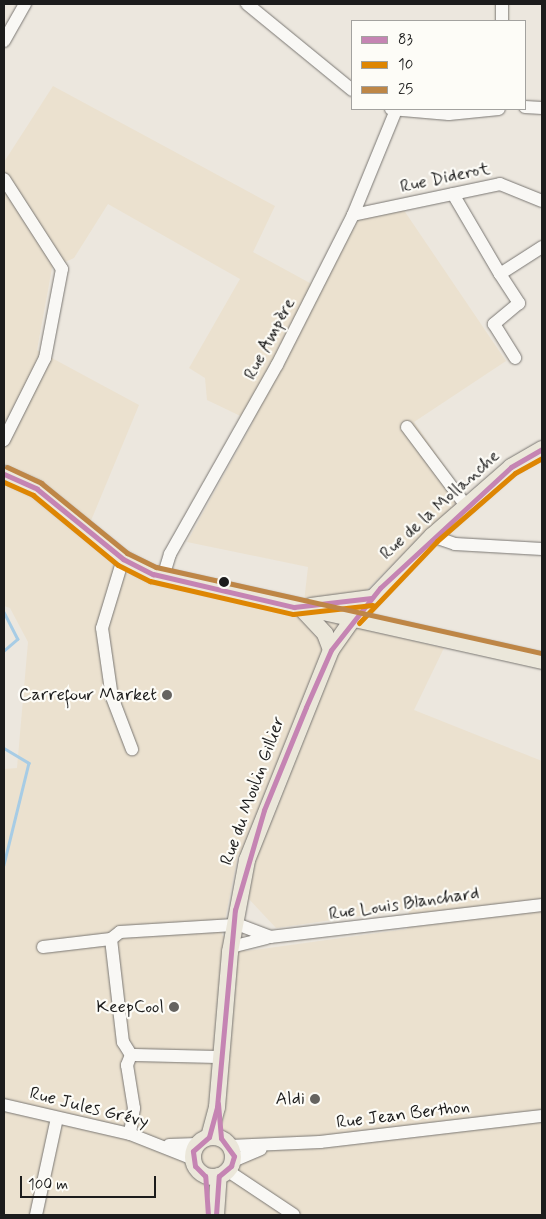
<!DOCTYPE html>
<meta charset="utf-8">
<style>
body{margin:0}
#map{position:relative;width:546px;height:1219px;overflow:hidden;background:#ece7de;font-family:Mynerve,sans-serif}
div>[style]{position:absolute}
.built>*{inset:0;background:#ebe1cf}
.stream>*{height:2.5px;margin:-1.25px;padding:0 1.25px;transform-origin:1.25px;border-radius:1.25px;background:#a7cce5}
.roads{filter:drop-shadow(0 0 1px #7a7773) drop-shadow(0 0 1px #7a7773)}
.minor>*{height:12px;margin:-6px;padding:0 6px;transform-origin:6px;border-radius:6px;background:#f9f8f5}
.major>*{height:16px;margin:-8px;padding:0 8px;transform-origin:8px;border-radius:8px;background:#ebe7da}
.major>.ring{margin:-8px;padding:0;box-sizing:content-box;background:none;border:16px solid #ebe7da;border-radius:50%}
.bus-1>*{height:5px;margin:-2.5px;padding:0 2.5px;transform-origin:2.5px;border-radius:2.5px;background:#c584b3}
.bus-2>*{height:5px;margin:-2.5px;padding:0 2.5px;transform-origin:2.5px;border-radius:2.5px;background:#de8603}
.bus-3>*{height:5px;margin:-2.5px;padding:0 2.5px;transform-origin:2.5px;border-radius:2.5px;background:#be8646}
.dots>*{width:14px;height:14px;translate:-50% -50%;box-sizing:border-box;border:2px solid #fdfcf7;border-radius:50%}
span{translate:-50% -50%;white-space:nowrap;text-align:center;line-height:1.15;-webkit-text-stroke:4.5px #fdfcf7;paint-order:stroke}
.street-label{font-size:18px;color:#1c1c1c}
.poi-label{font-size:18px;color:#1c1c1c}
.right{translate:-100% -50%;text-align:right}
.frame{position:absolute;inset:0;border:5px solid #1c1c1c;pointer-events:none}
.legend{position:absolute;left:351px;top:20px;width:175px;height:90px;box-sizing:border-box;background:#fdfcf7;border:1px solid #a3a29f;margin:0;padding:6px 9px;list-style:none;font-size:15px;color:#1c1c1c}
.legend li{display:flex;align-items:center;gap:10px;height:25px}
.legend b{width:25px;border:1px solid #a3a29f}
.scale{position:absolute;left:20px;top:1176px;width:136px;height:22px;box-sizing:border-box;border:2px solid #1c1c1c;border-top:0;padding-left:6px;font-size:15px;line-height:18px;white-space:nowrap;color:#1c1c1c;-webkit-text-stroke:4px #fdfcf7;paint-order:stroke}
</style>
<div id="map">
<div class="built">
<div style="clip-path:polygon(53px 86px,275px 206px,253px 252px,319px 288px,363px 208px,399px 203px,506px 361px,414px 422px,465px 495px,361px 595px,304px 602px,308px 567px,187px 542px,253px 422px,207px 400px,205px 378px,189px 368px,240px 279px,108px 204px,74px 258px,52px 268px,37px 350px,139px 405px,90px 523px,4px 464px,4px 162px)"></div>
<div style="clip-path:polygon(evenodd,4px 484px,24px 489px,127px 574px,444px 648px,414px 710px,542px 761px,542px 1215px,4px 1215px,4px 769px,17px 768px,28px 642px,10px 608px,4px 606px,4px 484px,238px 854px,256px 860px,247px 897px,276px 928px,409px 909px,407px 929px,246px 951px,222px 935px,238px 854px)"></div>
</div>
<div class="stream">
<div style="left:4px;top:612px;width:30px;rotate:63deg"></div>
<div style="left:18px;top:639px;width:18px;rotate:139deg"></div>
<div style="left:4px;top:748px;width:29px;rotate:31deg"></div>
<div style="left:29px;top:763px;width:105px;rotate:103.8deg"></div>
</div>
<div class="roads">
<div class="minor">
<div style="left:247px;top:4px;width:136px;rotate:39.3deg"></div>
<div style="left:502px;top:4px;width:17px;rotate:90deg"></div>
<div style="left:4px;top:41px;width:43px;rotate:-60.4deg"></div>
<div style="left:525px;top:107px;width:17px;rotate:3deg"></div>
<div style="left:391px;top:109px;width:58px;rotate:4.9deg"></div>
<div style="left:449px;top:114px;width:50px;rotate:-5.7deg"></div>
<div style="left:4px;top:179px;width:107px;rotate:57.2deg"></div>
<div style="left:62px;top:269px;width:91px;rotate:100.8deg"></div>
<div style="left:45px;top:358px;width:92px;rotate:116.6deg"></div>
<div style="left:453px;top:194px;width:93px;rotate:59.6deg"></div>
<div style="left:500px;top:274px;width:50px;rotate:-32.7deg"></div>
<div style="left:353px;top:215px;width:150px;rotate:-11.9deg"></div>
<div style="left:500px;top:184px;width:45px;rotate:22deg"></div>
<div style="left:500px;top:274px;width:35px;rotate:57deg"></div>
<div style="left:519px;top:303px;width:33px;rotate:140deg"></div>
<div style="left:494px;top:324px;width:40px;rotate:58deg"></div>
<div style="left:407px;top:427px;width:99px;rotate:53.2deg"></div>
<div style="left:432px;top:536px;width:24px;rotate:19deg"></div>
<div style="left:455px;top:544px;width:87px;rotate:3.3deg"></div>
<div style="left:123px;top:559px;width:72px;rotate:106.9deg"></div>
<div style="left:102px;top:628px;width:70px;rotate:81.8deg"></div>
<div style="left:112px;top:697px;width:56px;rotate:69deg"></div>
<div style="left:163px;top:577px;width:24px;rotate:-73deg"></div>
<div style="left:170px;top:554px;width:217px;rotate:-60.5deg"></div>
<div style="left:277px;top:365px;width:168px;rotate:-63.1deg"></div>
<div style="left:353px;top:215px;width:113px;rotate:-67.7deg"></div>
<div style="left:234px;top:923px;width:39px;rotate:21deg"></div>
<div style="left:270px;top:937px;width:274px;rotate:-6.7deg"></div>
<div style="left:111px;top:939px;width:104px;rotate:83.4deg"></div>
<div style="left:123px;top:1042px;width:15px;rotate:58deg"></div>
<div style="left:131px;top:1055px;width:11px;rotate:112deg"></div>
<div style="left:127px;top:1065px;width:44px;rotate:80.8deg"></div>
<div style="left:134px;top:1108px;width:26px;rotate:99deg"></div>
<div style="left:43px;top:947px;width:68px;rotate:-6.7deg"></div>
<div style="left:111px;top:939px;width:11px;rotate:-38deg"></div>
<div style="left:120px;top:932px;width:114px;rotate:-3.5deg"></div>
<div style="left:231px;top:947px;width:36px;rotate:-14deg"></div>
<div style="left:131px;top:1055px;width:90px;rotate:1.3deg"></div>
<div style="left:4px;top:1105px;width:129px;rotate:13deg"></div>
<div style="left:130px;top:1134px;width:68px;rotate:21.6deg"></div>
<div style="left:169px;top:1145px;width:28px;rotate:-2deg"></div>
<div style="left:230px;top:1146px;width:90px;rotate:-2.5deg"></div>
<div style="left:320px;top:1142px;width:224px;rotate:-6.7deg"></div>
<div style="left:233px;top:1161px;width:30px;rotate:-23deg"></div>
<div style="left:228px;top:1171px;width:79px;rotate:33.7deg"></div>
<div style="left:36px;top:1215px;width:99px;rotate:-77.8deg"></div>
</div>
<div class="major">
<div style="left:4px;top:474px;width:36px;rotate:24deg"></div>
<div style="left:37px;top:489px;width:111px;rotate:39.1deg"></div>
<div style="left:123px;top:559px;width:34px;rotate:27deg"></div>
<div style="left:153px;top:574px;width:399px;rotate:12.6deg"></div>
<div style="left:311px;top:606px;width:61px;rotate:-7.6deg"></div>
<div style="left:303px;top:610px;width:33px;rotate:47deg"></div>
<div style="left:325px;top:634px;width:17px;rotate:69deg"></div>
<div class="ring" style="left:193px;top:1137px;width:24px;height:24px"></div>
<div style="left:209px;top:1137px;width:31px;rotate:-75deg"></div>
<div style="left:217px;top:1107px;width:156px;rotate:-85.2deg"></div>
<div style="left:230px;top:952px;width:94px;rotate:-79.5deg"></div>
<div style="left:247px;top:860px;width:226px;rotate:-68.2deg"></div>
<div style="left:331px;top:650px;width:35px;rotate:-55deg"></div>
<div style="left:351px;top:621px;width:117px;rotate:-46.4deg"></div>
<div style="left:432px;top:536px;width:105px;rotate:-41.1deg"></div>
<div style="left:511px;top:467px;width:36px;rotate:-30deg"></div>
<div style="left:216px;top:1215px;width:39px;rotate:-86deg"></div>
</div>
</div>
<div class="bus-1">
<div style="left:4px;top:474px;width:36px;rotate:24deg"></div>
<div style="left:37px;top:489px;width:111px;rotate:39.1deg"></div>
<div style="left:123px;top:559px;width:34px;rotate:27deg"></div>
<div style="left:153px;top:574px;width:145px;rotate:13.2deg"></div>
<div style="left:294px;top:607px;width:78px;rotate:-6.7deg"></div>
<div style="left:208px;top:1215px;width:39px;rotate:-94deg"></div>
<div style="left:205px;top:1176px;width:14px;rotate:-135deg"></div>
<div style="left:195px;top:1166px;width:15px;rotate:-98deg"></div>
<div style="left:193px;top:1151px;width:21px;rotate:-41deg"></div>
<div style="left:209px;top:1137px;width:31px;rotate:-75deg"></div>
<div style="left:217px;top:1107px;width:198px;rotate:-84.8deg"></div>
<div style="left:235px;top:910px;width:104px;rotate:-73.8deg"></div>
<div style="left:264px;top:810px;width:111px;rotate:-67.8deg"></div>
<div style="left:306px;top:707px;width:62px;rotate:-66.3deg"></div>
<div style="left:331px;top:650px;width:79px;rotate:-51.7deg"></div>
<div style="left:380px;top:588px;width:178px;rotate:-42.7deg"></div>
<div style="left:511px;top:467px;width:36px;rotate:-30deg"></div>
<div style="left:216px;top:1215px;width:39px;rotate:-86deg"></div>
<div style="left:219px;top:1176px;width:16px;rotate:-40deg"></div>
<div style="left:231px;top:1166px;width:10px;rotate:-73deg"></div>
<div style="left:234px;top:1156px;width:22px;rotate:-126deg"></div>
<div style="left:221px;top:1138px;width:35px;rotate:-95deg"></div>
</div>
<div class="bus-2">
<div style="left:4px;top:482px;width:32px;rotate:24deg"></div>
<div style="left:33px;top:495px;width:110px;rotate:39.5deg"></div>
<div style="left:118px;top:565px;width:36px;rotate:27deg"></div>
<div style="left:150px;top:581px;width:147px;rotate:13deg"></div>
<div style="left:293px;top:614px;width:80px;rotate:-6.5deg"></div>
<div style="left:359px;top:623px;width:113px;rotate:-46.4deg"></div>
<div style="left:437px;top:541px;width:103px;rotate:-41.1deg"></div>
<div style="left:515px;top:473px;width:31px;rotate:-29deg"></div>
</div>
<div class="bus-3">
<div style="left:7px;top:467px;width:38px;rotate:25deg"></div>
<div style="left:41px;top:483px;width:111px;rotate:39.1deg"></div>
<div style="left:127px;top:553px;width:32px;rotate:26deg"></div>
<div style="left:156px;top:567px;width:395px;rotate:12.6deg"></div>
</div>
<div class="dots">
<div style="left:224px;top:582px;background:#1c1c1c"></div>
<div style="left:167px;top:695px;background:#656360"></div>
<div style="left:174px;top:1007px;background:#656360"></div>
<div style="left:315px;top:1099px;background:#656360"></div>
</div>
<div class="street-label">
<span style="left:445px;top:178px;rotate:-12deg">Rue Diderot</span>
<span style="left:270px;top:339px;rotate:-62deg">Rue Ampère</span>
<span style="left:440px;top:505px;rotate:-42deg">Rue de la Mollanche</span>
<span style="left:253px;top:791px;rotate:-70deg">Rue du Moulin Gillier</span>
<span style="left:404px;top:904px;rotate:-8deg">Rue Louis Blanchard</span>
<span style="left:89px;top:1108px;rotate:14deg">Rue Jules Grévy</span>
<span style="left:403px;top:1115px;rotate:-7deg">Rue Jean Berthon</span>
</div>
<div class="poi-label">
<span class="right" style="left:157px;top:695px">Carrefour Market</span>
<span class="right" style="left:164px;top:1007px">KeepCool</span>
<span class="right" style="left:305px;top:1099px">Aldi</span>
</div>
<div class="frame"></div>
<ul class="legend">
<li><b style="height:6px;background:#c584b3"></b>83</li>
<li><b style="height:6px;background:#de8603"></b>10</li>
<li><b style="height:6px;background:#be8646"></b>25</li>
</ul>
<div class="scale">100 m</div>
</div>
